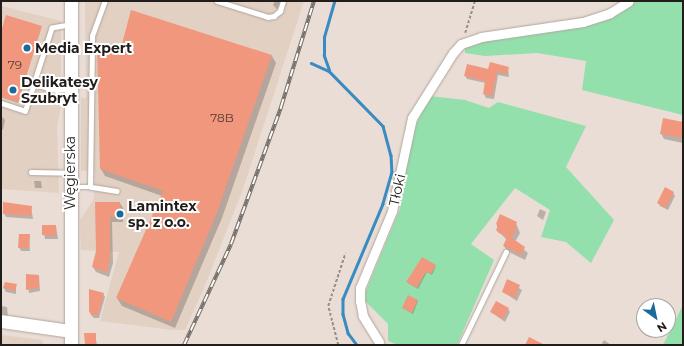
<!DOCTYPE html>
<meta charset="utf-8">
<style>
body{margin:0}
#map{position:relative;width:684px;height:346px;overflow:hidden;background:#e9ddd5;font-family:Montserrat,sans-serif}
div>[style]{position:absolute}
.built>*{inset:0;background:#e2d0c3}
.green>*{inset:0;background:#93e0ac}
.shadow>*{inset:0;background:#0003}
.stream>*{height:2.5px;margin:-1.25px;padding:0 1.25px;transform-origin:1.25px;border-radius:1.25px;background:#398bc1}
.building>*{inset:0;background:#f0977d}
.path>*{height:1.5px;margin-top:-0.75px;transform-origin:0;background:repeating-linear-gradient(90deg,#968e88 0 3px,transparent 0 5px)}
.roads{filter:drop-shadow(0 0 1px #b0a59e) drop-shadow(0 0 1px #b0a59e)}
.lane>*{height:4.5px;margin:-2.25px;padding:0 2.25px;transform-origin:2.25px;border-radius:2.25px;background:#fff}
.street>*{height:9px;margin:-4.5px;padding:0 4.5px;transform-origin:4.5px;border-radius:4.5px;background:#fff}
.secondary>*{height:13px;margin:-6.5px;padding:0 6.5px;transform-origin:6.5px;border-radius:6.5px;background:#fff}
.rail>*{height:4px;margin-top:-2px;transform-origin:0;background:repeating-linear-gradient(90deg,#fff 0 8px,#766e69 0 16px);box-sizing:border-box;border-block:1px solid #766e69}
.dots>*{width:11px;height:11px;translate:-50% -50%;box-sizing:border-box;border:2px solid #fff;border-radius:50%}
span{translate:-50% -50%;white-space:nowrap;text-align:center;line-height:1.15;-webkit-text-stroke:4px #fff;paint-order:stroke}
.number-label{font-size:12px;color:#553c33}
.number-label span{-webkit-text-stroke-width:0}
.poi-label{font-size:14px;color:#211d1a;font-weight:700}
.left{translate:0 -50%;text-align:left}
.street-label{font-size:14px;color:#211d1a}
.frame{position:absolute;inset:0;border:2px solid #211d1a;pointer-events:none}
.north{position:absolute;left:636px;top:298px;width:40px;height:40px;box-sizing:border-box;background:#fff;border:1px solid #a6a5a3;border-radius:50%;rotate:147deg;font-size:11px;font-weight:700;line-height:16px;text-align:center;color:#211d1a}
.north::after{content:'';display:block;margin:auto;width:14px;height:18px;background:#1a6a9c;clip-path:polygon(50% 0,100% 100%,50% 72%,0 100%)}
</style>
<div id="map">
<div class="built">
<div style="clip-path:polygon(85px 1px,304px 1px,243px 189px,204px 288px,185px 330px,173px 330px,100px 321px,119px 252px,81px 250px,80px 220px,94px 199px,95px 170px,81px 171px,81px 98px,86px 98px)"></div>
<div style="clip-path:polygon(2px 6px,61px 21px,61px 106px,57px 126px,59px 193px,1px 189px)"></div>
<div style="clip-path:polygon(1px 335px,42px 340px,44px 345px,1px 345px)"></div>
</div>
<div class="green">
<div style="clip-path:polygon(636px 1px,683px 1px,683px 115px,582px 90px,586px 61px,537px 53px,485px 56px,465px 53px,465px 46px,503px 34px,623px 9px)"></div>
<div style="clip-path:polygon(429px 96px,465px 100px,489px 108px,498px 102px,586px 126px,566px 167px,614px 220px,591px 263px,566px 242px,541px 237px,550px 210px,515px 188px,471px 244px,494px 260px,457px 345px,398px 345px,388px 341px,388px 324px,365px 301px,366px 291px,400px 209px,409px 141px)"></div>
<div style="clip-path:polygon(683px 305px,683px 345px,663px 345px)"></div>
</div>
<div class="shadow">
<div style="clip-path:polygon(275px 1px,281px 1px,277px 9px,273px 5px)"></div>
<div style="clip-path:polygon(41px 27px,18px 103px,1px 97px,1px 36px)"></div>
<div style="clip-path:polygon(272px 56px,276px 63px,222px 218px,175px 328px,122px 306px,117px 298px,162px 196px,105px 176px,101px 169px)"></div>
<div style="clip-path:polygon(508px 68px,509px 77px,498px 75px,494px 99px,486px 98px,484px 94px,486px 83px,467px 79px,465px 75px)"></div>
<div style="clip-path:polygon(1px 116px,5px 120px,3px 130px,1px 129px)"></div>
<div style="clip-path:polygon(683px 123px,683px 143px,664px 139px,661px 133px)"></div>
<div style="clip-path:polygon(34px 181px,41px 181px,42px 188px,35px 188px)"></div>
<div style="clip-path:polygon(673px 193px,675px 196px,668px 210px,660px 206px,658px 203px)"></div>
<div style="clip-path:polygon(96px 203px,120px 203px,123px 208px,123px 222px,112px 222px,113px 263px,109px 277px,96px 272px,93px 267px,97px 251px)"></div>
<div style="clip-path:polygon(31px 207px,33px 219px,6px 217px,4px 213px)"></div>
<div style="clip-path:polygon(540px 209px,546px 212px,543px 220px,537px 216px)"></div>
<div style="clip-path:polygon(516px 223px,520px 233px,515px 242px,528px 253px,525px 260px,507px 251px,504px 246px,507px 240px,497px 230px,497px 224px)"></div>
<div style="clip-path:polygon(43px 226px,56px 226px,58px 239px,45px 239px)"></div>
<div style="clip-path:polygon(29px 235px,30px 251px,21px 251px,19px 247px)"></div>
<div style="clip-path:polygon(436px 266px,432px 275px,427px 272px,418px 289px,408px 283px)"></div>
<div style="clip-path:polygon(27px 275px,39px 276px,40px 291px,29px 293px)"></div>
<div style="clip-path:polygon(508px 281px,522px 290px,517px 301px,503px 292px)"></div>
<div style="clip-path:polygon(16px 285px,16px 294px,6px 292px,4px 288px)"></div>
<div style="clip-path:polygon(103px 294px,105px 297px,99px 318px,94px 318px,91px 315px)"></div>
<div style="clip-path:polygon(418px 301px,413px 314px,403px 308px)"></div>
<div style="clip-path:polygon(1px 306px,7px 307px,8px 317px,1px 316px)"></div>
<div style="clip-path:polygon(508px 309px,510px 312px,505px 322px,491px 312px)"></div>
<div style="clip-path:polygon(95px 334px,97px 345px,86px 345px)"></div>
<div style="clip-path:polygon(604px 340px,611px 345px,601px 345px)"></div>
</div>
<div class="stream">
<div style="left:311px;top:63px;width:20px;rotate:24deg"></div>
<div style="left:329px;top:71px;width:77px;rotate:45.5deg"></div>
<div style="left:383px;top:126px;width:30px;rotate:75deg"></div>
<div style="left:391px;top:155px;width:17px;rotate:87deg"></div>
<div style="left:392px;top:172px;width:33px;rotate:106deg"></div>
<div style="left:383px;top:204px;width:103px;rotate:112.8deg"></div>
<div style="left:343px;top:299px;width:15px;rotate:90deg"></div>
<div style="left:343px;top:314px;width:20px;rotate:75deg"></div>
<div style="left:348px;top:333px;width:15px;rotate:53deg"></div>
<div style="left:329px;top:70px;width:15px;rotate:-110deg"></div>
<div style="left:324px;top:56px;width:19px;rotate:-90deg"></div>
<div style="left:324px;top:37px;width:37px;rotate:-74deg"></div>
<div style="left:343px;top:345px;width:13px"></div>
</div>
<div class="building">
<div style="clip-path:polygon(131px 10px,272px 55px,218px 210px,171px 322px,116px 298px,163px 191px,100px 169px,97px 45px,122px 44px)"></div>
<div style="clip-path:polygon(6px 15px,42px 26px,18px 102px,1px 97px,1px 32px)"></div>
<div style="clip-path:polygon(490px 62px,509px 67px,507px 74px,497px 72px,492px 96px,483px 94px,485px 81px,464px 76px,467px 64px,488px 69px)"></div>
<div style="clip-path:polygon(663px 118px,683px 122px,683px 138px,660px 134px)"></div>
<div style="clip-path:polygon(665px 187px,674px 192px,666px 208px,657px 203px)"></div>
<div style="clip-path:polygon(3px 202px,32px 206px,31px 216px,3px 214px)"></div>
<div style="clip-path:polygon(95px 202px,120px 202px,121px 217px,110px 217px,110px 258px,107px 273px,92px 267px,96px 251px)"></div>
<div style="clip-path:polygon(500px 214px,517px 222px,515px 226px,517px 228px,512px 238px,525px 247px,522px 255px,503px 246px,507px 237px,499px 233px,496px 230px,498px 226px,496px 224px)"></div>
<div style="clip-path:polygon(42px 225px,56px 225px,56px 236px,42px 235px)"></div>
<div style="clip-path:polygon(19px 234px,30px 234px,29px 248px,18px 248px)"></div>
<div style="clip-path:polygon(422px 257px,436px 265px,431px 274px,426px 272px,417px 288px,406px 282px)"></div>
<div style="clip-path:polygon(26px 274px,39px 275px,39px 288px,26px 290px)"></div>
<div style="clip-path:polygon(507px 279px,520px 285px,515px 298px,502px 292px)"></div>
<div style="clip-path:polygon(5px 282px,17px 284px,15px 291px,3px 288px)"></div>
<div style="clip-path:polygon(89px 289px,104px 293px,98px 315px,91px 315px,89px 311px)"></div>
<div style="clip-path:polygon(408px 295px,418px 300px,412px 313px,402px 308px)"></div>
<div style="clip-path:polygon(496px 301px,509px 308px,503px 319px,490px 312px)"></div>
<div style="clip-path:polygon(84px 333px,96px 333px,96px 345px,85px 345px)"></div>
<div style="clip-path:polygon(529px 337px,545px 345px,525px 345px)"></div>
</div>
<div class="path">
<div style="left:465px;top:33px;width:34px;rotate:-73deg"></div>
<div style="left:338px;top:345px;width:40px;rotate:-104.4deg"></div>
<div style="left:328px;top:306px;width:55px;rotate:-71.9deg"></div>
</div>
<div class="roads">
<div class="lane">
<div style="left:217px;top:1px;width:53px;rotate:17.4deg"></div>
<div style="left:268px;top:17px;width:6px;rotate:-9deg"></div>
<div style="left:274px;top:16px;width:8px;rotate:-40deg"></div>
<div style="left:280px;top:11px;width:10px;rotate:-73deg"></div>
<div style="left:69px;top:25px;width:17px;rotate:170deg"></div>
<div style="left:52px;top:28px;width:59px;rotate:107.8deg"></div>
<div style="left:34px;top:84px;width:23px;rotate:15deg"></div>
<div style="left:56px;top:90px;width:13px;rotate:-4deg"></div>
<div style="left:1px;top:103px;width:25px;rotate:18deg"></div>
<div style="left:25px;top:111px;width:28px;rotate:-72deg"></div>
<div style="left:31px;top:172px;width:39px;rotate:1deg"></div>
<div style="left:73px;top:187px;width:19px"></div>
<div style="left:92px;top:187px;width:25px;rotate:9deg"></div>
<div style="left:90px;top:187px;width:151px;rotate:-89.2deg"></div>
<div style="left:92px;top:36px;width:37px;rotate:-70deg"></div>
<div style="left:461px;top:345px;width:103px;rotate:-64.2deg"></div>
</div>
<div class="street">
<div style="left:379px;top:342px;width:31px;rotate:-122deg"></div>
<div style="left:363px;top:316px;width:15px;rotate:-101deg"></div>
<div style="left:360px;top:301px;width:13px;rotate:-90deg"></div>
<div style="left:360px;top:288px;width:83px;rotate:-67.4deg"></div>
<div style="left:392px;top:211px;width:95px;rotate:-77.9deg"></div>
<div style="left:412px;top:118px;width:77px;rotate:-57.8deg"></div>
<div style="left:453px;top:53px;width:12px;rotate:-48deg"></div>
<div style="left:461px;top:44px;width:21px;rotate:-19deg"></div>
<div style="left:481px;top:37px;width:103px;rotate:-8.4deg"></div>
<div style="left:583px;top:22px;width:28px;rotate:-18deg"></div>
<div style="left:610px;top:13px;width:22px;rotate:-32deg"></div>
</div>
<div class="secondary">
<div style="left:1px;top:321px;width:70px;rotate:8.2deg"></div>
<div style="left:71px;top:345px;width:344px;rotate:-90deg"></div>
</div>
</div>
<div class="rail">
<div style="left:184px;top:345px;width:111px;rotate:-65deg"></div>
<div style="left:231px;top:244px;width:146px;rotate:-69.9deg"></div>
<div style="left:281px;top:107px;width:111px;rotate:-72.7deg"></div>
</div>
<div class="dots">
<div style="left:27px;top:48px;background:#1a6a9c"></div>
<div style="left:13px;top:90px;background:#1a6a9c"></div>
<div style="left:120px;top:214px;background:#1a6a9c"></div>
</div>
<div class="number-label">
<span style="left:15px;top:65px">79</span>
<span style="left:222px;top:118px">78B</span>
</div>
<div class="poi-label">
<span class="left" style="left:35px;top:48px">Media Expert</span>
<span class="left" style="left:21px;top:90px">Delikatesy<br>Szubryt</span>
<span class="left" style="left:128px;top:214px">Lamintex<br>sp. z o.o.</span>
</div>
<div class="street-label">
<span style="left:70px;top:173px;rotate:-90deg">Węgierska</span>
<span style="left:397px;top:190px;rotate:-77deg">Tłoki</span>
</div>
<div class="frame"></div>
<div class="north">N</div>
</div>
